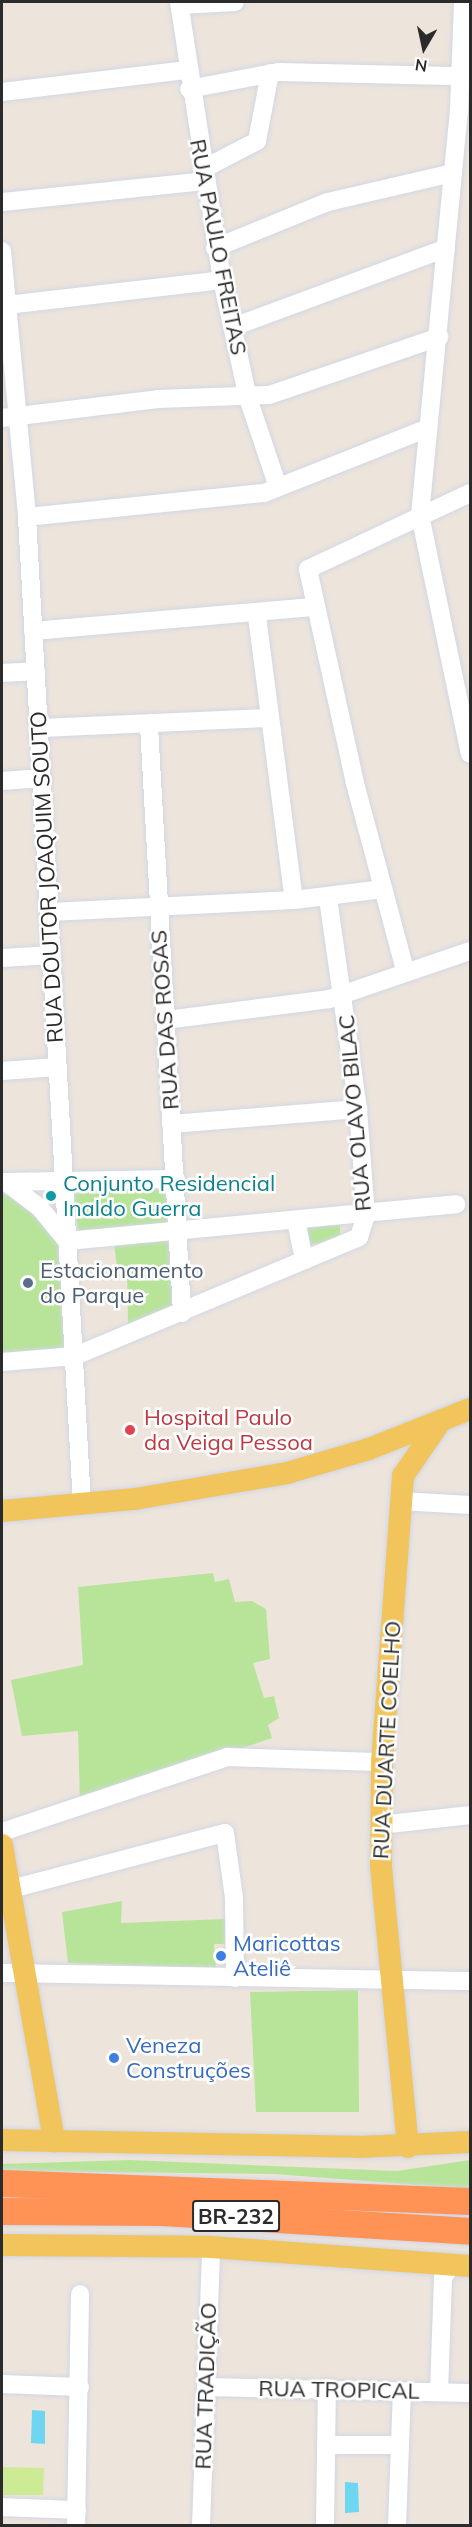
<!DOCTYPE html>
<meta charset="utf-8">
<style>
body{margin:0}
#map{position:relative;width:472px;height:2527px;overflow:hidden;background:#ede5dc;font-family:Mulish,sans-serif}
div>[style]{position:absolute}
.green>*{inset:0;background:#b7e498}
.pitch>*{inset:0;background:#cceb94}
.water>*{inset:0;background:#6ed6f0}
.roads{filter:drop-shadow(0 0 2px #d2d6e4) drop-shadow(0 0 2px #d2d6e4)}
.minor>*{height:18px;margin:-9px;padding:0 9px;transform-origin:9px;border-radius:9px;background:#fff}
.major>*{height:22px;margin:-11px;padding:0 11px;transform-origin:11px;border-radius:11px;background:#f2c55c}
.highway>*{height:27px;margin:-13.5px;padding:0 13.5px;transform-origin:13.5px;border-radius:13.5px;background:#ff9355}
.dots>*{width:16px;height:16px;translate:-50% -50%;box-sizing:border-box;border:3px solid #fff;border-radius:50%}
span{translate:-50% -50%;white-space:nowrap;text-align:center;line-height:1.15;-webkit-text-stroke:5px #fff;paint-order:stroke}
.shield-label span{padding:2px 4px;background:#fff;border:2px solid;border-radius:4px;-webkit-text-stroke-width:0}
.shield-label{font-size:21px;color:#2b2b2b;font-weight:700}
.street-label{font-size:22px;color:#2b2b2b}
.culture-label{font-size:22px;color:#0d838f}
.left{translate:0 -50%;text-align:left}
.service-label{font-size:22px;color:#4e5e75}
.health-label{font-size:22px;color:#be3a42}
.shop-label{font-size:22px;color:#366cbe}
.frame{position:absolute;inset:0;border:3px solid #2b2b2b;pointer-events:none}
.north{position:absolute;left:394px;top:18px;width:60px;height:60px;-webkit-text-stroke:4px #fff;paint-order:stroke;rotate:189deg;font-size:16px;font-weight:700;line-height:24px;text-align:center;color:#2b2b2b}
.north::after{content:'';display:block;margin:auto;width:21px;height:27px;background:#2b2b2b;clip-path:polygon(50% 0,100% 100%,50% 72%,0 100%)}
</style>
<div id="map">
<div class="green">
<div style="clip-path:polygon(169px 1187px,172px 1227px,78px 1234px,74px 1194px)"></div>
<div style="clip-path:polygon(2px 1193px,26px 1204px,61px 1247px,67px 1353px,2px 1356px)"></div>
<div style="clip-path:polygon(340px 1225px,340px 1237px,307px 1246px,303px 1226px)"></div>
<div style="clip-path:polygon(170px 1238px,175px 1308px,128px 1327px,127px 1266px,117px 1267px,114px 1244px)"></div>
<div style="clip-path:polygon(213px 1573px,215px 1582px,229px 1579px,235px 1602px,252px 1601px,266px 1609px,270px 1659px,253px 1663px,264px 1698px,274px 1696px,279px 1718px,268px 1725px,272px 1738px,80px 1803px,78px 1731px,22px 1736px,11px 1680px,83px 1665px,78px 1587px)"></div>
<div style="clip-path:polygon(122px 1901px,121px 1923px,225px 1919px,226px 1944px,214px 1944px,216px 1968px,68px 1963px,62px 1912px)"></div>
<div style="clip-path:polygon(358px 1990px,359px 2112px,256px 2112px,250px 1992px)"></div>
<div style="clip-path:polygon(129px 2160px,397px 2171px,470px 2160px,470px 2189px,274px 2174px,2px 2171px,2px 2164px)"></div>
</div>
<div class="pitch">
<div style="clip-path:polygon(2px 2467px,44px 2468px,43px 2495px,2px 2495px)"></div>
</div>
<div class="water">
<div style="clip-path:polygon(32px 2410px,45px 2411px,45px 2444px,31px 2443px)"></div>
<div style="clip-path:polygon(345px 2482px,358px 2483px,359px 2512px,345px 2513px)"></div>
</div>
<div class="roads">
<div class="minor">
<div style="left:179px;top:2px;width:281px;rotate:81.2deg"></div>
<div style="left:222px;top:280px;width:121px;rotate:77.6deg"></div>
<div style="left:248px;top:398px;width:94px;rotate:71.4deg"></div>
<div style="left:463px;top:2px;width:108px;rotate:92.1deg"></div>
<div style="left:459px;top:110px;width:407px;rotate:95.5deg"></div>
<div style="left:420px;top:515px;width:244px;rotate:78.2deg"></div>
<div style="left:180px;top:5px;width:55px;rotate:-3.1deg"></div>
<div style="left:189px;top:89px;width:92px;rotate:-10.7deg"></div>
<div style="left:279px;top:72px;width:182px;rotate:1.3deg"></div>
<div style="left:2px;top:92px;width:185px;rotate:-6.8deg"></div>
<div style="left:203px;top:169px;width:61px;rotate:-27.4deg"></div>
<div style="left:257px;top:141px;width:69px;rotate:-79.2deg"></div>
<div style="left:2px;top:202px;width:204px;rotate:-5.9deg"></div>
<div style="left:215px;top:248px;width:122px;rotate:-22.2deg"></div>
<div style="left:328px;top:202px;width:128px;rotate:-13.1deg"></div>
<div style="left:2px;top:251px;width:267px;rotate:84.6deg"></div>
<div style="left:27px;top:517px;width:989px;rotate:86.81deg"></div>
<div style="left:7px;top:305px;width:216px;rotate:-6.6deg"></div>
<div style="left:233px;top:327px;width:227px;rotate:-20.3deg"></div>
<div style="left:2px;top:418px;width:157px;rotate:-6.9deg"></div>
<div style="left:158px;top:399px;width:111px;rotate:-2.1deg"></div>
<div style="left:269px;top:395px;width:180px;rotate:-18.8deg"></div>
<div style="left:27px;top:517px;width:238px;rotate:-5.8deg"></div>
<div style="left:264px;top:493px;width:176px;rotate:-21.6deg"></div>
<div style="left:257px;top:616px;width:286px;rotate:82.6deg"></div>
<div style="left:33px;top:631px;width:281px;rotate:-4.9deg"></div>
<div style="left:2px;top:673px;width:34px;rotate:-3deg"></div>
<div style="left:149px;top:726px;width:588px;rotate:86.78deg"></div>
<div style="left:39px;top:728px;width:230px;rotate:-2.5deg"></div>
<div style="left:2px;top:781px;width:40px;rotate:-4.3deg"></div>
<div style="left:50px;top:912px;width:244px;rotate:-2.8deg"></div>
<div style="left:294px;top:900px;width:90px;rotate:-7deg"></div>
<div style="left:2px;top:958px;width:50px;rotate:-3.4deg"></div>
<div style="left:405px;top:970px;width:194px;rotate:-105deg"></div>
<div style="left:355px;top:783px;width:219px;rotate:-102.4deg"></div>
<div style="left:308px;top:569px;width:179px;rotate:-25.1deg"></div>
<div style="left:166px;top:1020px;width:164px;rotate:-7.3deg"></div>
<div style="left:329px;top:999px;width:149px;rotate:-18.8deg"></div>
<div style="left:2px;top:1071px;width:55px;rotate:-4.2deg"></div>
<div style="left:171px;top:1124px;width:188px;rotate:-4.6deg"></div>
<div style="left:3px;top:1182px;width:173px;rotate:-1deg"></div>
<div style="left:6px;top:1182px;width:43px;rotate:37.4deg"></div>
<div style="left:40px;top:1208px;width:43px;rotate:50.7deg"></div>
<div style="left:67px;top:1241px;width:391px;rotate:-5.4deg"></div>
<div style="left:296px;top:1220px;width:41px;rotate:78.7deg"></div>
<div style="left:2px;top:1362px;width:73px;rotate:-4.7deg"></div>
<div style="left:75px;top:1356px;width:308px;rotate:-22.7deg"></div>
<div style="left:359px;top:1237px;width:22px;rotate:-72deg"></div>
<div style="left:366px;top:1216px;width:107px;rotate:-94.3deg"></div>
<div style="left:358px;top:1109px;width:214px;rotate:-98.1deg"></div>
<div style="left:401px;top:1501px;width:69px;rotate:3.3deg"></div>
<div style="left:380px;top:1825px;width:91px;rotate:-6.3deg"></div>
<div style="left:2px;top:1832px;width:238px;rotate:-18.4deg"></div>
<div style="left:228px;top:1757px;width:154px;rotate:1.9deg"></div>
<div style="left:11px;top:1889px;width:221px;rotate:-14.7deg"></div>
<div style="left:225px;top:1833px;width:66px;rotate:82.1deg"></div>
<div style="left:234px;top:1898px;width:80px;rotate:89.3deg"></div>
<div style="left:2px;top:1973px;width:468px;rotate:1deg"></div>
<div style="left:2px;top:2384px;width:78px;rotate:2.2deg"></div>
<div style="left:207px;top:2387px;width:263px;rotate:1.3deg"></div>
<div style="left:439px;top:2392px;width:114px;rotate:-88deg"></div>
<div style="left:443px;top:2278px;width:15px;rotate:-58deg"></div>
<div style="left:328px;top:2445px;width:72px"></div>
<div style="left:2px;top:2507px;width:75px;rotate:2.3deg"></div>
<div style="left:76px;top:2526px;width:232px;rotate:-89deg"></div>
<div style="left:201px;top:2526px;width:279px;rotate:-87.9deg"></div>
<div style="left:325px;top:2526px;width:138px;rotate:-89.2deg"></div>
<div style="left:397px;top:2526px;width:135px;rotate:-87.9deg"></div>
</div>
<div class="major">
<div style="left:2px;top:1511px;width:134px;rotate:-5.2deg"></div>
<div style="left:135px;top:1499px;width:154px;rotate:-9.7deg"></div>
<div style="left:287px;top:1473px;width:85px;rotate:-16.3deg"></div>
<div style="left:369px;top:1449px;width:109px;rotate:-21.6deg"></div>
<div style="left:2px;top:1845px;width:301px;rotate:80deg"></div>
<div style="left:2px;top:2140px;width:356px;rotate:1.1deg"></div>
<div style="left:358px;top:2147px;width:112px;rotate:-2.6deg"></div>
<div style="left:408px;top:2147px;width:282px;rotate:-95.5deg"></div>
<div style="left:381px;top:1866px;width:104px;rotate:-89.4deg"></div>
<div style="left:382px;top:1762px;width:287px;rotate:-85.8deg"></div>
<div style="left:403px;top:1476px;width:65px;rotate:-55.6deg"></div>
<div style="left:2px;top:2245px;width:209px;rotate:0.5deg"></div>
<div style="left:211px;top:2247px;width:260px;rotate:4.2deg"></div>
</div>
<div class="highway">
<div style="left:2px;top:2183px;width:468px;rotate:2.2deg"></div>
<div style="left:2px;top:2211px;width:160px;rotate:0.4deg"></div>
<div style="left:162px;top:2212px;width:309px;rotate:3.5deg"></div>
</div>
</div>
<div class="dots">
<div style="left:51px;top:1196px;background:#0f9aa8"></div>
<div style="left:28px;top:1283px;background:#5c6f8a"></div>
<div style="left:130px;top:1430px;background:#e0444e"></div>
<div style="left:221px;top:1956px;background:#3f7fe0"></div>
<div style="left:114px;top:2058px;background:#3f7fe0"></div>
</div>
<div class="shield-label">
<span style="left:236px;top:2216px">BR-232</span>
</div>
<div class="street-label">
<span style="left:218px;top:247px;rotate:79deg">RUA PAULO FREITAS</span>
<span style="left:47px;top:877px;rotate:-93deg">RUA DOUTOR JOAQUIM SOUTO</span>
<span style="left:165px;top:1020px;rotate:-94deg">RUA DAS ROSAS</span>
<span style="left:355px;top:1113px;rotate:-95deg">RUA OLAVO BILAC</span>
<span style="left:387px;top:1740px;rotate:-87deg">RUA DUARTE COELHO</span>
<span style="left:206px;top:2386px;rotate:-88deg">RUA TRADIÇÃO</span>
<span style="left:339px;top:2390px;rotate:1deg">RUA TROPICAL</span>
</div>
<div class="culture-label">
<span class="left" style="left:63px;top:1196px">Conjunto Residencial<br>Inaldo Guerra</span>
</div>
<div class="service-label">
<span class="left" style="left:40px;top:1283px">Estacionamento<br>do Parque</span>
</div>
<div class="health-label">
<span class="left" style="left:144px;top:1430px">Hospital Paulo<br>da Veiga Pessoa</span>
</div>
<div class="shop-label">
<span class="left" style="left:233px;top:1956px">Maricottas<br>Ateliê</span>
<span class="left" style="left:126px;top:2058px">Veneza<br>Construções</span>
</div>
<div class="frame"></div>
<div class="north">N</div>
</div>
